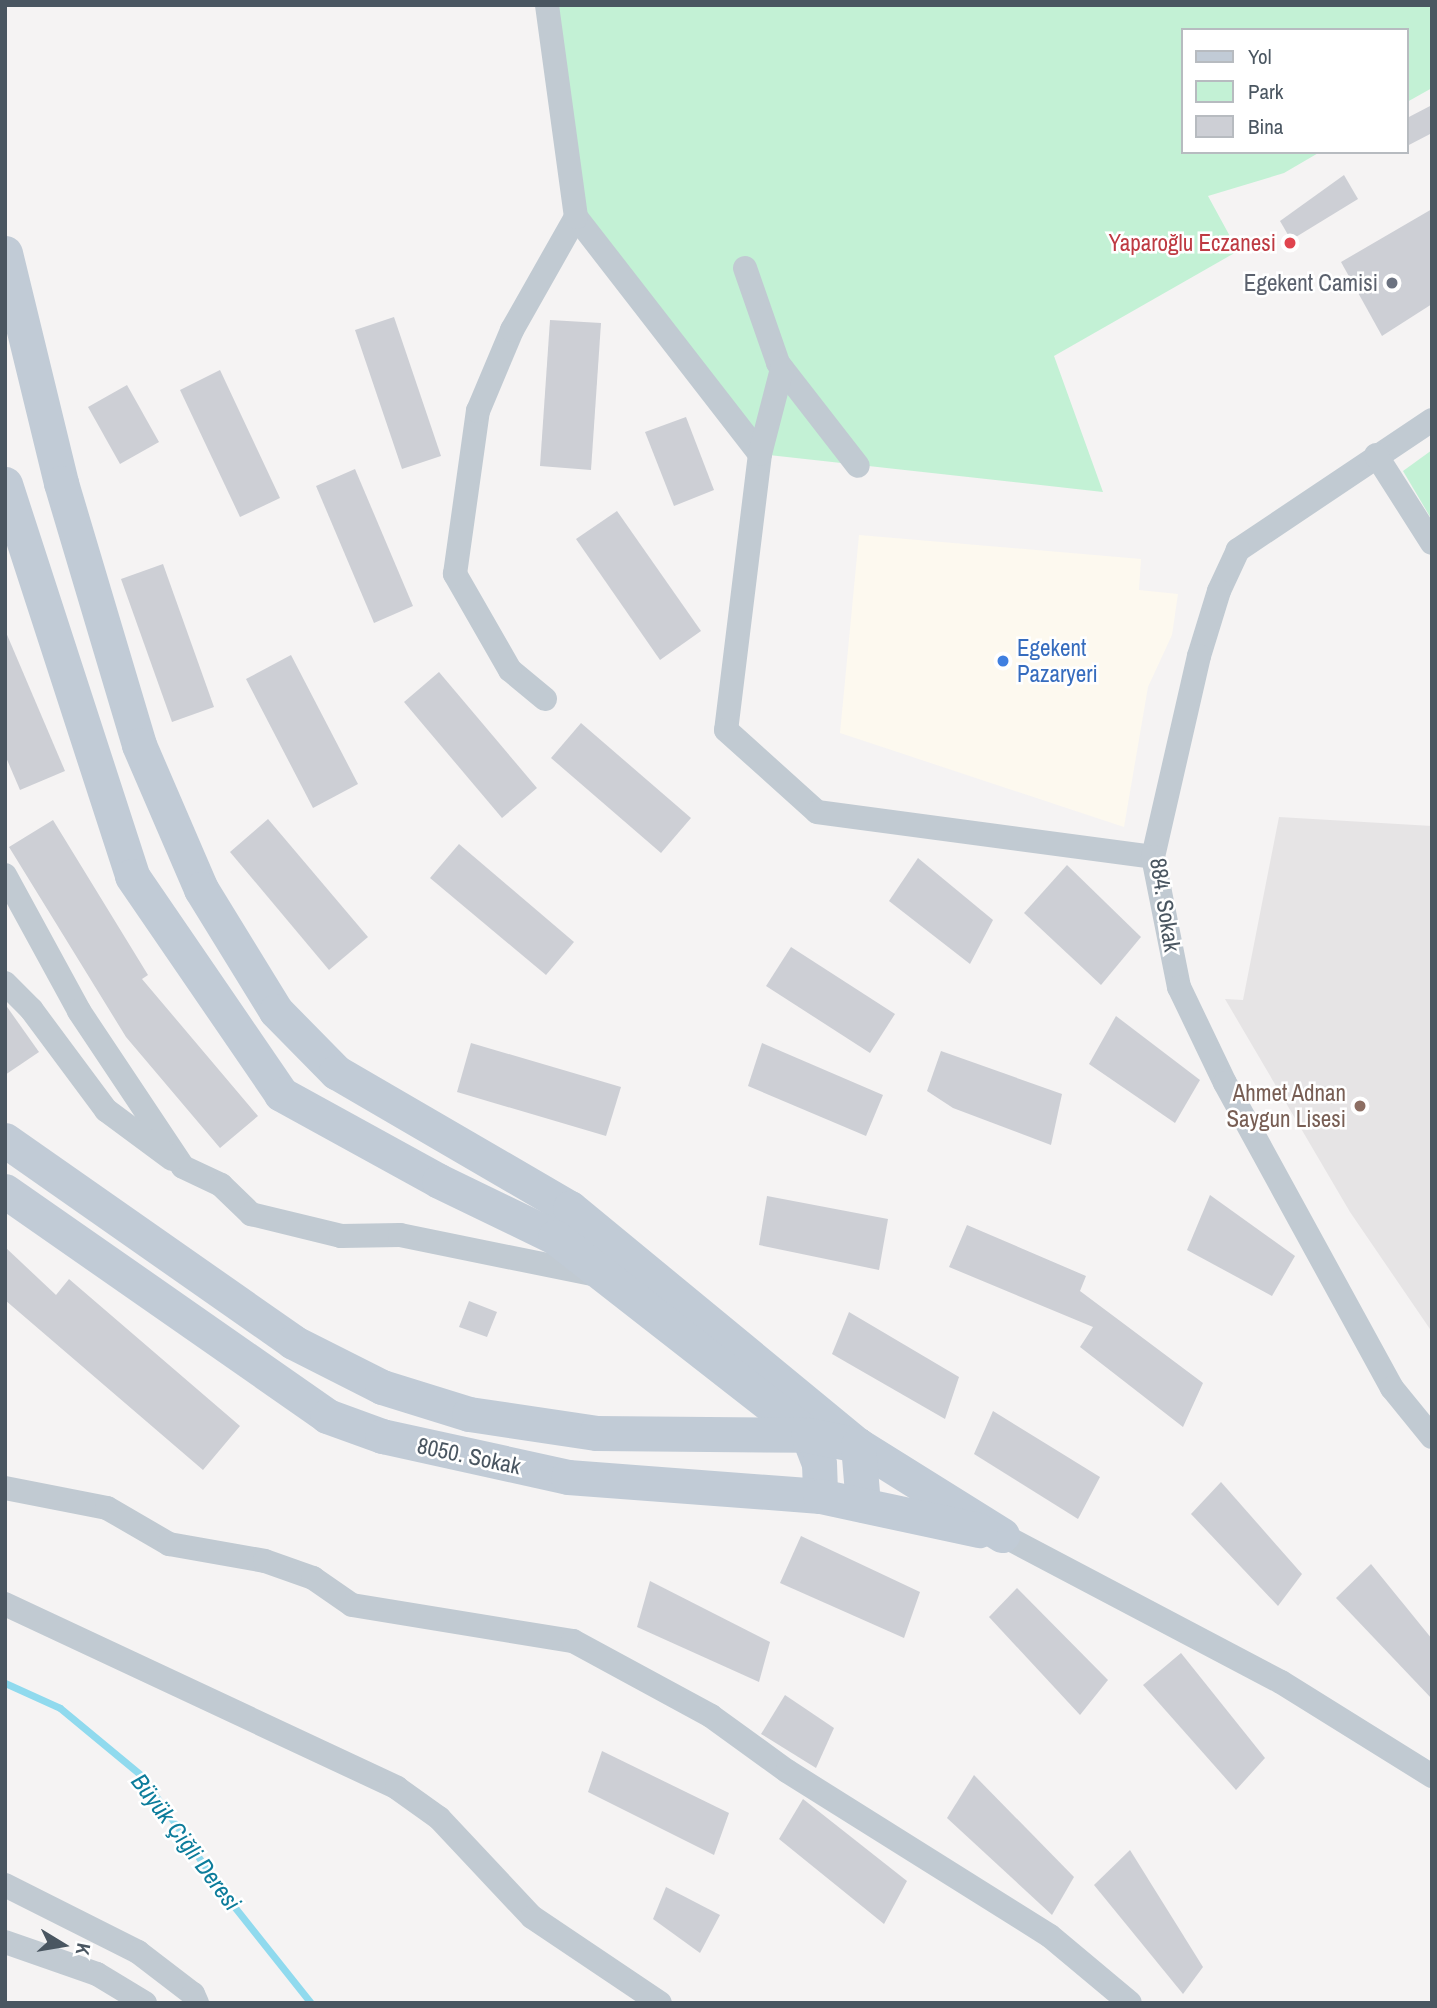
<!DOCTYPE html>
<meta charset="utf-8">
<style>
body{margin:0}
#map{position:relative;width:1437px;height:2008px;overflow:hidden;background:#f5f3f3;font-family:"Archivo Narrow",sans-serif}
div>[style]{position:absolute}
.commercial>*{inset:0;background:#fdf9ef}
.education>*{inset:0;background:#e6e4e5}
.green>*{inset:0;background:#c3f1d5}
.stream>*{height:7px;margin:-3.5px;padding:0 3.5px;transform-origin:3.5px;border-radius:3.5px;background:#90daee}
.building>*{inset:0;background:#cdcfd5}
.street>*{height:24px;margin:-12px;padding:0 12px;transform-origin:12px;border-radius:12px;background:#c1cad2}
.secondary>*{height:35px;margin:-17.5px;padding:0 17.5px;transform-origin:17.5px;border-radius:17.5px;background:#c1cbd6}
.dots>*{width:19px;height:19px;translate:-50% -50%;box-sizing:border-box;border:4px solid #fff;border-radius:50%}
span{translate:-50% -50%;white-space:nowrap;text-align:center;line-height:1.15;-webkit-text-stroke:5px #fff;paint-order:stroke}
.health-label{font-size:23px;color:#be3a42}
.right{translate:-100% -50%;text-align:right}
.worship-label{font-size:23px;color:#5b616d}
.shop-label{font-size:23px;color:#366cbe}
.left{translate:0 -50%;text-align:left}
.street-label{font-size:23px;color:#4a5661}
.education-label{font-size:23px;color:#785e54}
.water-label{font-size:24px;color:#0c7c9b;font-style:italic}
.frame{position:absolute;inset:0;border:7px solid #4a5661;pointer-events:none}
.legend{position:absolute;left:1181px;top:28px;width:228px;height:126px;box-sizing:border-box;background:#fff;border:2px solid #b7bbc0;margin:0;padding:9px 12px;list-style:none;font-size:21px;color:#4a5661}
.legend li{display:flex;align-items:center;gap:14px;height:35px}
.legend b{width:35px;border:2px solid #b7bbc0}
.north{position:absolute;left:28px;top:1910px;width:70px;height:70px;-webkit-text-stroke:5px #fff;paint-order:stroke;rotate:101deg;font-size:19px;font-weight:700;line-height:28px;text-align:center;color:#4a5661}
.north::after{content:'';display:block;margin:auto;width:24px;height:32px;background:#4a5661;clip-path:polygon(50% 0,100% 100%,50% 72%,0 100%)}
</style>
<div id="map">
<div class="commercial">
<div style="clip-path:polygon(859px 535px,1141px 559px,1139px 590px,1178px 594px,1172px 635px,1148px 687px,1124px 827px,840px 733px)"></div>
</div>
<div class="education">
<div style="clip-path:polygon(1279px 817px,1432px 826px,1432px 1332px,1350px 1212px,1225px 999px,1243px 1000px)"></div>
</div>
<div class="green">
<div style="clip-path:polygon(549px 5px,1432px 5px,1432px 88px,1407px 102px,1407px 30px,1183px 30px,1183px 152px,1320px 152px,1284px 173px,1208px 196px,1238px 251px,1054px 356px,1103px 492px,760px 454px,576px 203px)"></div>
<div style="clip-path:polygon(1432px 450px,1432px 520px,1403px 471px)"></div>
</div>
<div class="stream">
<div style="left:5px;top:1683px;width:60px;rotate:24.4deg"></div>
<div style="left:60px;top:1708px;width:105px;rotate:39.6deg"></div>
<div style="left:141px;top:1775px;width:146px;rotate:55deg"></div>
<div style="left:225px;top:1895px;width:138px;rotate:51.5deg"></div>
</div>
<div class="building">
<div style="clip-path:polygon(1432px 105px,1432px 133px,1407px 146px,1407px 118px)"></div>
<div style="clip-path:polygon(1344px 175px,1358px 199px,1291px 240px,1280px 221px)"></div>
<div style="clip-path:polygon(1432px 209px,1432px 304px,1382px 336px,1341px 262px)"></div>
<div style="clip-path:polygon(394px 317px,441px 456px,402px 469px,355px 330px)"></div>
<div style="clip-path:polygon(550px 320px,601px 323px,591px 470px,540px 466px)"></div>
<div style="clip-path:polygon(220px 370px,280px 498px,240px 517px,180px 390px)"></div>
<div style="clip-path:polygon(127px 385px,159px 442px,120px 464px,88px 407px)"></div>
<div style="clip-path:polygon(686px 417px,714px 490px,674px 506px,645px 432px)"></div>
<div style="clip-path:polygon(355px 469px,413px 606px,374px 623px,316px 486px)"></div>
<div style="clip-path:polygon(617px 511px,701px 631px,660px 660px,576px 539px)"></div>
<div style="clip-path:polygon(163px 564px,214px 707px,172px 722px,121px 579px)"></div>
<div style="clip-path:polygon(5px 630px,65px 771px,20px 790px,5px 755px)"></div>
<div style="clip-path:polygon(291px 655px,358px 784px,313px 808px,246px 679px)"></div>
<div style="clip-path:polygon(439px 672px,537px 788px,502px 818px,404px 702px)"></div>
<div style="clip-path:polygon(581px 723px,691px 818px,661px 853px,551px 758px)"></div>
<div style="clip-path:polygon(268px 819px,368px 937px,329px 970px,230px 852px)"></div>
<div style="clip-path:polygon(53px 820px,148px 975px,142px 979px,258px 1116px,220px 1148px,126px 1037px,9px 847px)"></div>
<div style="clip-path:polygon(459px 844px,574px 942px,546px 975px,430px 878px)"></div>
<div style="clip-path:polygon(918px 858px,993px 920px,970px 964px,889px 901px)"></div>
<div style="clip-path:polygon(1067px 865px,1141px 937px,1101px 985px,1024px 913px)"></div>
<div style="clip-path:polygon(791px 947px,895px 1014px,870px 1053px,766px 986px)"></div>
<div style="clip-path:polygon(5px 1004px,39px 1052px,5px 1075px)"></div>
<div style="clip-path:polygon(1116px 1016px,1200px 1080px,1175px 1123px,1089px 1064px)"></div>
<div style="clip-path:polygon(471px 1043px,621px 1087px,606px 1136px,457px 1092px)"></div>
<div style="clip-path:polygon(762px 1043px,883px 1095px,866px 1136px,748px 1086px)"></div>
<div style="clip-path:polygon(941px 1051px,1062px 1094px,1051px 1145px,953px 1108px,927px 1091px)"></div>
<div style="clip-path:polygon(1210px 1195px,1295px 1256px,1272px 1296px,1187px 1250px)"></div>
<div style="clip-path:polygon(767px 1196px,888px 1219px,879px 1270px,759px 1245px)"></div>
<div style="clip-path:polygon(967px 1225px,1086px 1276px,1080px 1291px,1203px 1383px,1183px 1427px,1080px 1347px,1093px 1327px,949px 1267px)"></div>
<div style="clip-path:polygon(5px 1247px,56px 1295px,69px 1279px,240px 1426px,203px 1470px,5px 1300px)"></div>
<div style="clip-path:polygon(469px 1301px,497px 1312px,487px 1337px,459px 1327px)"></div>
<div style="clip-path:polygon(849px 1312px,959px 1377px,945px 1419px,832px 1354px)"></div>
<div style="clip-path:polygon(993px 1411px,1100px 1477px,1078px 1519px,974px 1454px)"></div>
<div style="clip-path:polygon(1221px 1482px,1302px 1574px,1278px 1606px,1191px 1514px)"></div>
<div style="clip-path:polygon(801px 1536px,920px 1592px,904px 1638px,780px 1583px)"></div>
<div style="clip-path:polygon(1371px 1564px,1432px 1639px,1432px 1699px,1336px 1598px)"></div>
<div style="clip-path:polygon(650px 1581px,770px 1642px,759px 1682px,637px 1627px)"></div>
<div style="clip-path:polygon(1017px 1588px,1108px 1680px,1080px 1715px,989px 1617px)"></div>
<div style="clip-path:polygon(1181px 1653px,1265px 1758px,1236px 1790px,1143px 1685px)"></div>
<div style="clip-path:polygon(785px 1695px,834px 1728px,816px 1768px,761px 1734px)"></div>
<div style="clip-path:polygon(602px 1751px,729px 1813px,714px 1855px,588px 1792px)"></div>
<div style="clip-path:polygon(974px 1775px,1074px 1877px,1052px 1915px,947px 1818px)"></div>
<div style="clip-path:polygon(803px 1799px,907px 1881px,884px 1924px,779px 1839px)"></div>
<div style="clip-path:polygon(1130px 1850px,1203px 1967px,1183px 1994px,1094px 1885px)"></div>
<div style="clip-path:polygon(666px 1887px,720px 1915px,700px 1953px,653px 1919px)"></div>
</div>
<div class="street">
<div style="left:576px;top:217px;width:300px;rotate:52.2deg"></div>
<div style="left:760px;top:454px;width:278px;rotate:97deg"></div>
<div style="left:726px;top:730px;width:122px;rotate:42deg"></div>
<div style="left:817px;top:812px;width:339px;rotate:7.6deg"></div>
<div style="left:745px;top:268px;width:101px;rotate:70.8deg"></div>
<div style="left:778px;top:363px;width:130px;rotate:52.2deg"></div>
<div style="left:1432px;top:420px;width:234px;rotate:146.2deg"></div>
<div style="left:1238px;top:550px;width:45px;rotate:114.9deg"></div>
<div style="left:1219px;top:591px;width:68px;rotate:107.1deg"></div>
<div style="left:1199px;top:656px;width:206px;rotate:102.9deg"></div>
<div style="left:1153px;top:857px;width:133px;rotate:78.7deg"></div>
<div style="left:1179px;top:987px;width:106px;rotate:64.4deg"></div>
<div style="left:1225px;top:1083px;width:348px;rotate:61.3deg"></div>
<div style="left:1392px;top:1388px;width:63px;rotate:50.8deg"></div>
<div style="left:760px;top:454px;width:88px;rotate:-75.5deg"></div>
<div style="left:1376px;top:455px;width:104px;rotate:57.5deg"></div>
<div style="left:545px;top:699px;width:45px;rotate:-140.4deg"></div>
<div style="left:510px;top:670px;width:111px;rotate:-119.8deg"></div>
<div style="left:455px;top:574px;width:165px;rotate:-82deg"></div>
<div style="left:478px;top:411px;width:88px;rotate:-67.2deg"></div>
<div style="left:512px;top:330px;width:130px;rotate:-60.5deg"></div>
<div style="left:576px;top:217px;width:214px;rotate:-97.8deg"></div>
<div style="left:5px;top:875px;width:155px;rotate:61.4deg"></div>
<div style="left:79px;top:1011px;width:187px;rotate:56.3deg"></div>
<div style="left:183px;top:1167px;width:42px;rotate:25.3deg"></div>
<div style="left:221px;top:1185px;width:42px;rotate:44deg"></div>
<div style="left:251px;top:1214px;width:93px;rotate:13.7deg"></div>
<div style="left:341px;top:1236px;width:59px;rotate:-1deg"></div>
<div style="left:400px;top:1235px;width:206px;rotate:11.5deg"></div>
<div style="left:5px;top:983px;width:37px;rotate:45deg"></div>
<div style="left:31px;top:1009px;width:126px;rotate:53.4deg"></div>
<div style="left:106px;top:1110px;width:82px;rotate:36.6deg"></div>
<div style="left:5px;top:1488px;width:104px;rotate:11.1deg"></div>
<div style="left:107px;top:1508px;width:72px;rotate:30.1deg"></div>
<div style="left:169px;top:1544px;width:97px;rotate:10deg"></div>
<div style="left:265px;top:1561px;width:51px;rotate:19.5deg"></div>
<div style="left:313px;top:1578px;width:47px;rotate:34.7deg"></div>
<div style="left:352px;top:1605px;width:224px;rotate:9.3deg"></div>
<div style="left:573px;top:1641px;width:157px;rotate:28.5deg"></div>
<div style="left:711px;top:1716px;width:94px;rotate:35.9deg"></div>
<div style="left:787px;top:1771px;width:310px;rotate:32.1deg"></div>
<div style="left:1050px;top:1936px;width:104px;rotate:39.9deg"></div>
<div style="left:1002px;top:1535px;width:315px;rotate:27.8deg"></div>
<div style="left:1281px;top:1682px;width:178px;rotate:31.9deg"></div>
<div style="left:5px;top:1604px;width:433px;rotate:25.1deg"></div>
<div style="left:397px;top:1788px;width:52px;rotate:35.5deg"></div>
<div style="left:439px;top:1818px;width:136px;rotate:46.8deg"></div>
<div style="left:532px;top:1917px;width:154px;rotate:33.9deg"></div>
<div style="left:5px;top:1885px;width:149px;rotate:26.7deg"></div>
<div style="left:138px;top:1952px;width:69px;rotate:37.4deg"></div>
<div style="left:193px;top:1994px;width:10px;rotate:66deg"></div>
<div style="left:5px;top:1942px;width:97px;rotate:19.2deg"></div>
<div style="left:97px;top:1974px;width:56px;rotate:31.1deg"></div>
</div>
<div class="secondary">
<div style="left:5px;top:253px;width:237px;rotate:76.3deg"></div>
<div style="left:61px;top:483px;width:273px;rotate:73.4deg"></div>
<div style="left:139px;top:745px;width:157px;rotate:66.7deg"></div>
<div style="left:201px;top:889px;width:143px;rotate:58.4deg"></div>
<div style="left:276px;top:1011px;width:86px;rotate:45.5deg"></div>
<div style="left:336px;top:1072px;width:271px;rotate:30.2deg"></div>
<div style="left:570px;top:1208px;width:373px;rotate:39.5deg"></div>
<div style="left:858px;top:1445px;width:170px;rotate:32deg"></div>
<div style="left:5px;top:484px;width:412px;rotate:72deg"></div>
<div style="left:132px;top:876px;width:264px;rotate:55.6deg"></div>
<div style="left:281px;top:1094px;width:180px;rotate:28.8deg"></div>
<div style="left:439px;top:1181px;width:129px;rotate:25.8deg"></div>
<div style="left:555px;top:1237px;width:321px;rotate:38deg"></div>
<div style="left:808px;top:1435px;width:30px;rotate:69deg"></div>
<div style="left:819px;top:1463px;width:33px;rotate:88deg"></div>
<div style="left:5px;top:1140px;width:352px;rotate:35deg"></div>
<div style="left:293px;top:1342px;width:100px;rotate:26.8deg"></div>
<div style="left:382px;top:1387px;width:91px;rotate:17.2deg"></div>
<div style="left:469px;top:1414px;width:128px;rotate:8.5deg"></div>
<div style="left:596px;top:1433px;width:212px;rotate:0.5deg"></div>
<div style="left:808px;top:1435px;width:51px;rotate:11.3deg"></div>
<div style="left:858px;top:1445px;width:60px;rotate:85.2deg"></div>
<div style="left:5px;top:1191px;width:393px;rotate:34.9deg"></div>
<div style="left:327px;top:1416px;width:59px;rotate:20deg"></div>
<div style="left:382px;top:1436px;width:190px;rotate:12.4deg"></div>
<div style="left:568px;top:1477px;width:253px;rotate:4.3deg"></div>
<div style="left:820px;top:1496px;width:163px;rotate:12.1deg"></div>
</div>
<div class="dots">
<div style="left:1290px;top:243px;background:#e0444e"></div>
<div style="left:1392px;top:283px;background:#6b7280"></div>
<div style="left:1003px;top:661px;background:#3f7fe0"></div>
<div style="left:1360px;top:1106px;background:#8d6e63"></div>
</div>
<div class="health-label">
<span class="right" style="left:1276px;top:243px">Yaparoğlu Eczanesi</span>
</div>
<div class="worship-label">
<span class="right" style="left:1378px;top:283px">Egekent Camisi</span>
</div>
<div class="shop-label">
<span class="left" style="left:1017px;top:661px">Egekent<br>Pazaryeri</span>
</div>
<div class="street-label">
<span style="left:1165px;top:905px;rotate:81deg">884. Sokak</span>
<span style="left:469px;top:1456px;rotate:12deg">8050. Sokak</span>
</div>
<div class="education-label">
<span class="right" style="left:1346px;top:1106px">Ahmet Adnan<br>Saygun Lisesi</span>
</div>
<div class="water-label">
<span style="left:186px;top:1842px;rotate:53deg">Büyük Çiğli Deresi</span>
</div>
<div class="frame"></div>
<ul class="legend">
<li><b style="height:9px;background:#c1cbd6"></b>Yol</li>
<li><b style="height:19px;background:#c3f1d5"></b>Park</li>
<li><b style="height:19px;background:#cdcfd5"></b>Bina</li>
</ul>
<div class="north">K</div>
</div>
